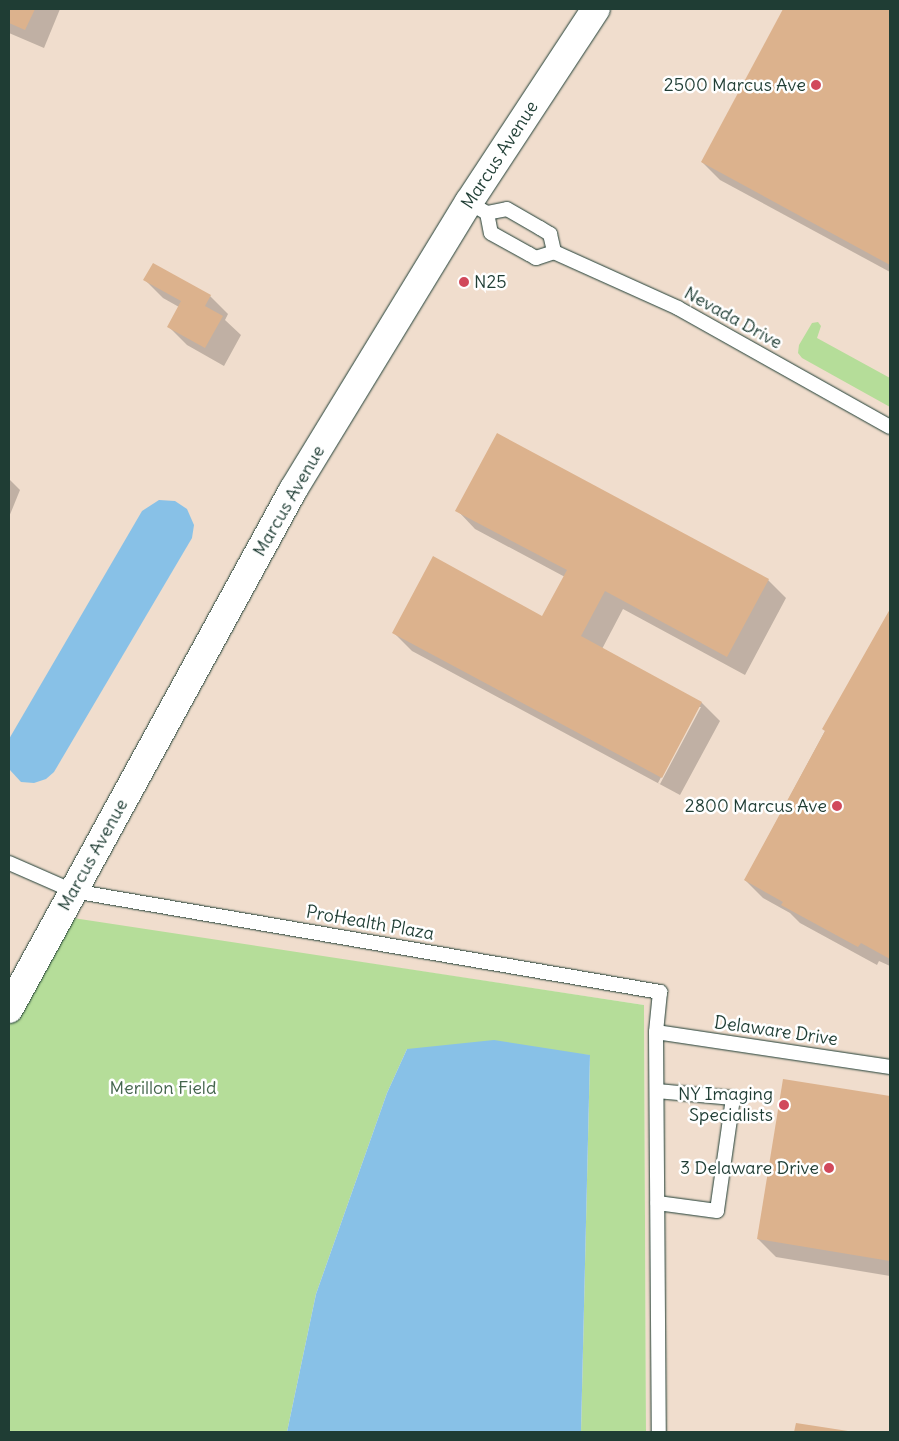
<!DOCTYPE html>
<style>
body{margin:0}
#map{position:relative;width:899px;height:1441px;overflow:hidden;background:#f8f0e8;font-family:Delius,sans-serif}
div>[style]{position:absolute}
.built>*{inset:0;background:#f0ddcd}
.green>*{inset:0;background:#b5dd99}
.water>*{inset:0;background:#88c1e7}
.shadow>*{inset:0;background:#0003}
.building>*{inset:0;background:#dcb28d}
.roads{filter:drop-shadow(0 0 1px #1f3d34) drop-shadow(0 0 1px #1f3d34)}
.lane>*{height:14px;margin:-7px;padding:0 7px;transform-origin:7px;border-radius:7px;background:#fff}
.secondary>*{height:28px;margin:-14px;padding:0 14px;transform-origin:14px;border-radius:14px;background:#fff}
.dots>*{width:14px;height:14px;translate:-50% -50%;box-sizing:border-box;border:2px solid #fff;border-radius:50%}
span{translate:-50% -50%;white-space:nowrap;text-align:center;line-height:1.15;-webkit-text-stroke:5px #fff;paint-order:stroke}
.poi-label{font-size:18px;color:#1f3d34}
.right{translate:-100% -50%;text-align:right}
.left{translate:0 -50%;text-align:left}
.street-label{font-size:18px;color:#1f3d34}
.park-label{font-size:18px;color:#44654d}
.frame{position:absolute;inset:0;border:10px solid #1f3d34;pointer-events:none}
</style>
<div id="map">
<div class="built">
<div style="clip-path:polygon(9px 9px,890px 9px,890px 1432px,646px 1432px,644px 1005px,339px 959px,9px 1009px)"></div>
</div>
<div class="green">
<div style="clip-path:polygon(818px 322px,821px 326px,817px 338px,890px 378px,890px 407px,802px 358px,798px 353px,799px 345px,812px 323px)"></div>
<div style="clip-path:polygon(60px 916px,644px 1005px,646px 1432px,581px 1432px,590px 1055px,407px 1049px,387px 1093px,316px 1294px,287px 1432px,9px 1432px,9px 1009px)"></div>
</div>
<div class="water">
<div style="clip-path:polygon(159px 500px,175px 501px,187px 509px,194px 525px,192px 538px,54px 772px,46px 779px,34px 783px,21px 782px,9px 769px,9px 739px,142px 511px)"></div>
<div style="clip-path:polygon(494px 1040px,590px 1055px,581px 1432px,287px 1432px,316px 1294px,387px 1093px,407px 1049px)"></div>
</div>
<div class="shadow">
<div style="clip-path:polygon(9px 9px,60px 9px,44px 48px,9px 33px)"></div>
<div style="clip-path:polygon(785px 9px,890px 9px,890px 272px,720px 180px,702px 162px)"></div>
<div style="clip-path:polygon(145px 280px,210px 296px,228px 314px,225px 320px,241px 335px,224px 366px,187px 345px,169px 327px,179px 307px,163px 298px)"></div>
<div style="clip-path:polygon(9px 479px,20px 490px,9px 517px)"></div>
<div style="clip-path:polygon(evenodd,457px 510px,768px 580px,786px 598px,745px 675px,623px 609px,602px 649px,702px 703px,720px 721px,680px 795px,412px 651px,393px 632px,543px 617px,565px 577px,475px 529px,457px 510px,698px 707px,701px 707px,660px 784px,658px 783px,698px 707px)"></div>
<div style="clip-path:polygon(890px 610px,890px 966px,879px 961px,877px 965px,800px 923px,790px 913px,763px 898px,745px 880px)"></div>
<div style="clip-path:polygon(784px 1080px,890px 1098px,890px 1276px,776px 1257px,758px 1239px)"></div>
<div style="clip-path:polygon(797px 1424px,847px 1432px,796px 1432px)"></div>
</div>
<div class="building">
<div style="clip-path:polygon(9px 9px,35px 9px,25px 30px,9px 23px)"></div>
<div style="clip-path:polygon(783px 9px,890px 9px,890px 265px,701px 162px)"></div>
<div style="clip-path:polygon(153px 263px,211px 295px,205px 306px,223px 316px,205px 348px,167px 327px,181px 301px,143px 280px)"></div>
<div style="clip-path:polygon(497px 433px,769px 579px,727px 657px,605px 591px,581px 636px,702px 702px,662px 778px,392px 633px,433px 556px,542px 616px,567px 570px,455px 511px)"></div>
<div style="clip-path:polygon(890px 609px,890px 959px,861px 943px,858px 947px,781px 905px,783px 902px,744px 880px,825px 731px,822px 729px)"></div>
<div style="clip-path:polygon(783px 1079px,890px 1096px,890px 1261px,757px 1239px)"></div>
<div style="clip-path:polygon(796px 1423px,848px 1431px,848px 1432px,794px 1432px)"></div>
</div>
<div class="roads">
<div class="lane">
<div style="left:480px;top:209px;width:8px;rotate:30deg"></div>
<div style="left:487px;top:213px;width:20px;rotate:-11deg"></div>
<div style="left:507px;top:209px;width:38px;rotate:30deg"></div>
<div style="left:540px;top:228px;width:12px;rotate:31deg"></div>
<div style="left:550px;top:234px;width:18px;rotate:77deg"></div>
<div style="left:487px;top:213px;width:20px;rotate:79deg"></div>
<div style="left:491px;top:233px;width:43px;rotate:28.9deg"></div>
<div style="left:529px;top:254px;width:8px;rotate:30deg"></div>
<div style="left:536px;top:258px;width:19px;rotate:-18deg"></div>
<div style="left:554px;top:252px;width:136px;rotate:24.3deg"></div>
<div style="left:678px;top:308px;width:243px;rotate:29.3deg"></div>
<div style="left:9px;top:863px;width:70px;rotate:23.6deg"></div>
<div style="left:73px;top:891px;width:596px;rotate:9.76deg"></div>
<div style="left:660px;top:992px;width:40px;rotate:95.7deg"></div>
<div style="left:656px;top:1032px;width:400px;rotate:89.6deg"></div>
<div style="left:656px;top:1032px;width:237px;rotate:8.5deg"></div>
<div style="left:657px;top:1091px;width:76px;rotate:5.3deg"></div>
<div style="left:733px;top:1098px;width:114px;rotate:98.1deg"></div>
<div style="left:717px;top:1211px;width:60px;rotate:-172.3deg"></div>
</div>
<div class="secondary">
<div style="left:9px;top:1009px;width:592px;rotate:-61.31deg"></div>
<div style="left:293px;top:490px;width:338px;rotate:-58.6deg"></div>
<div style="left:469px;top:202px;width:231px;rotate:-56.7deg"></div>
</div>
</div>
<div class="dots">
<div style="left:816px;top:85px;background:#d1495b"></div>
<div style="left:464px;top:282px;background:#d1495b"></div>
<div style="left:837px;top:806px;background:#d1495b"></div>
<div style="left:784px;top:1105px;background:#d1495b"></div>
<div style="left:829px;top:1168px;background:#d1495b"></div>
</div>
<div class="poi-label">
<span class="right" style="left:806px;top:85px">2500 Marcus Ave</span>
<span class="left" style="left:474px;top:282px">N25</span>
<span class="right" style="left:827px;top:806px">2800 Marcus Ave</span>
<span class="right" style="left:773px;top:1105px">NY Imaging<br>Specialists</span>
<span class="right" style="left:819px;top:1168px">3 Delaware Drive</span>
</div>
<div class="street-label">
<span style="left:500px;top:155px;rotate:-57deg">Marcus Avenue</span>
<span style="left:733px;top:318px;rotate:29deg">Nevada Drive</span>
<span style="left:289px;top:501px;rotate:-60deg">Marcus Avenue</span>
<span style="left:93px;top:855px;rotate:-61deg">Marcus Avenue</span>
<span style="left:370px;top:923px;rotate:10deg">ProHealth Plaza</span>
<span style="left:776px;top:1031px;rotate:8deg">Delaware Drive</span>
</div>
<div class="park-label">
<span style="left:163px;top:1088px">Merillon Field</span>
</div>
<div class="frame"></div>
</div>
